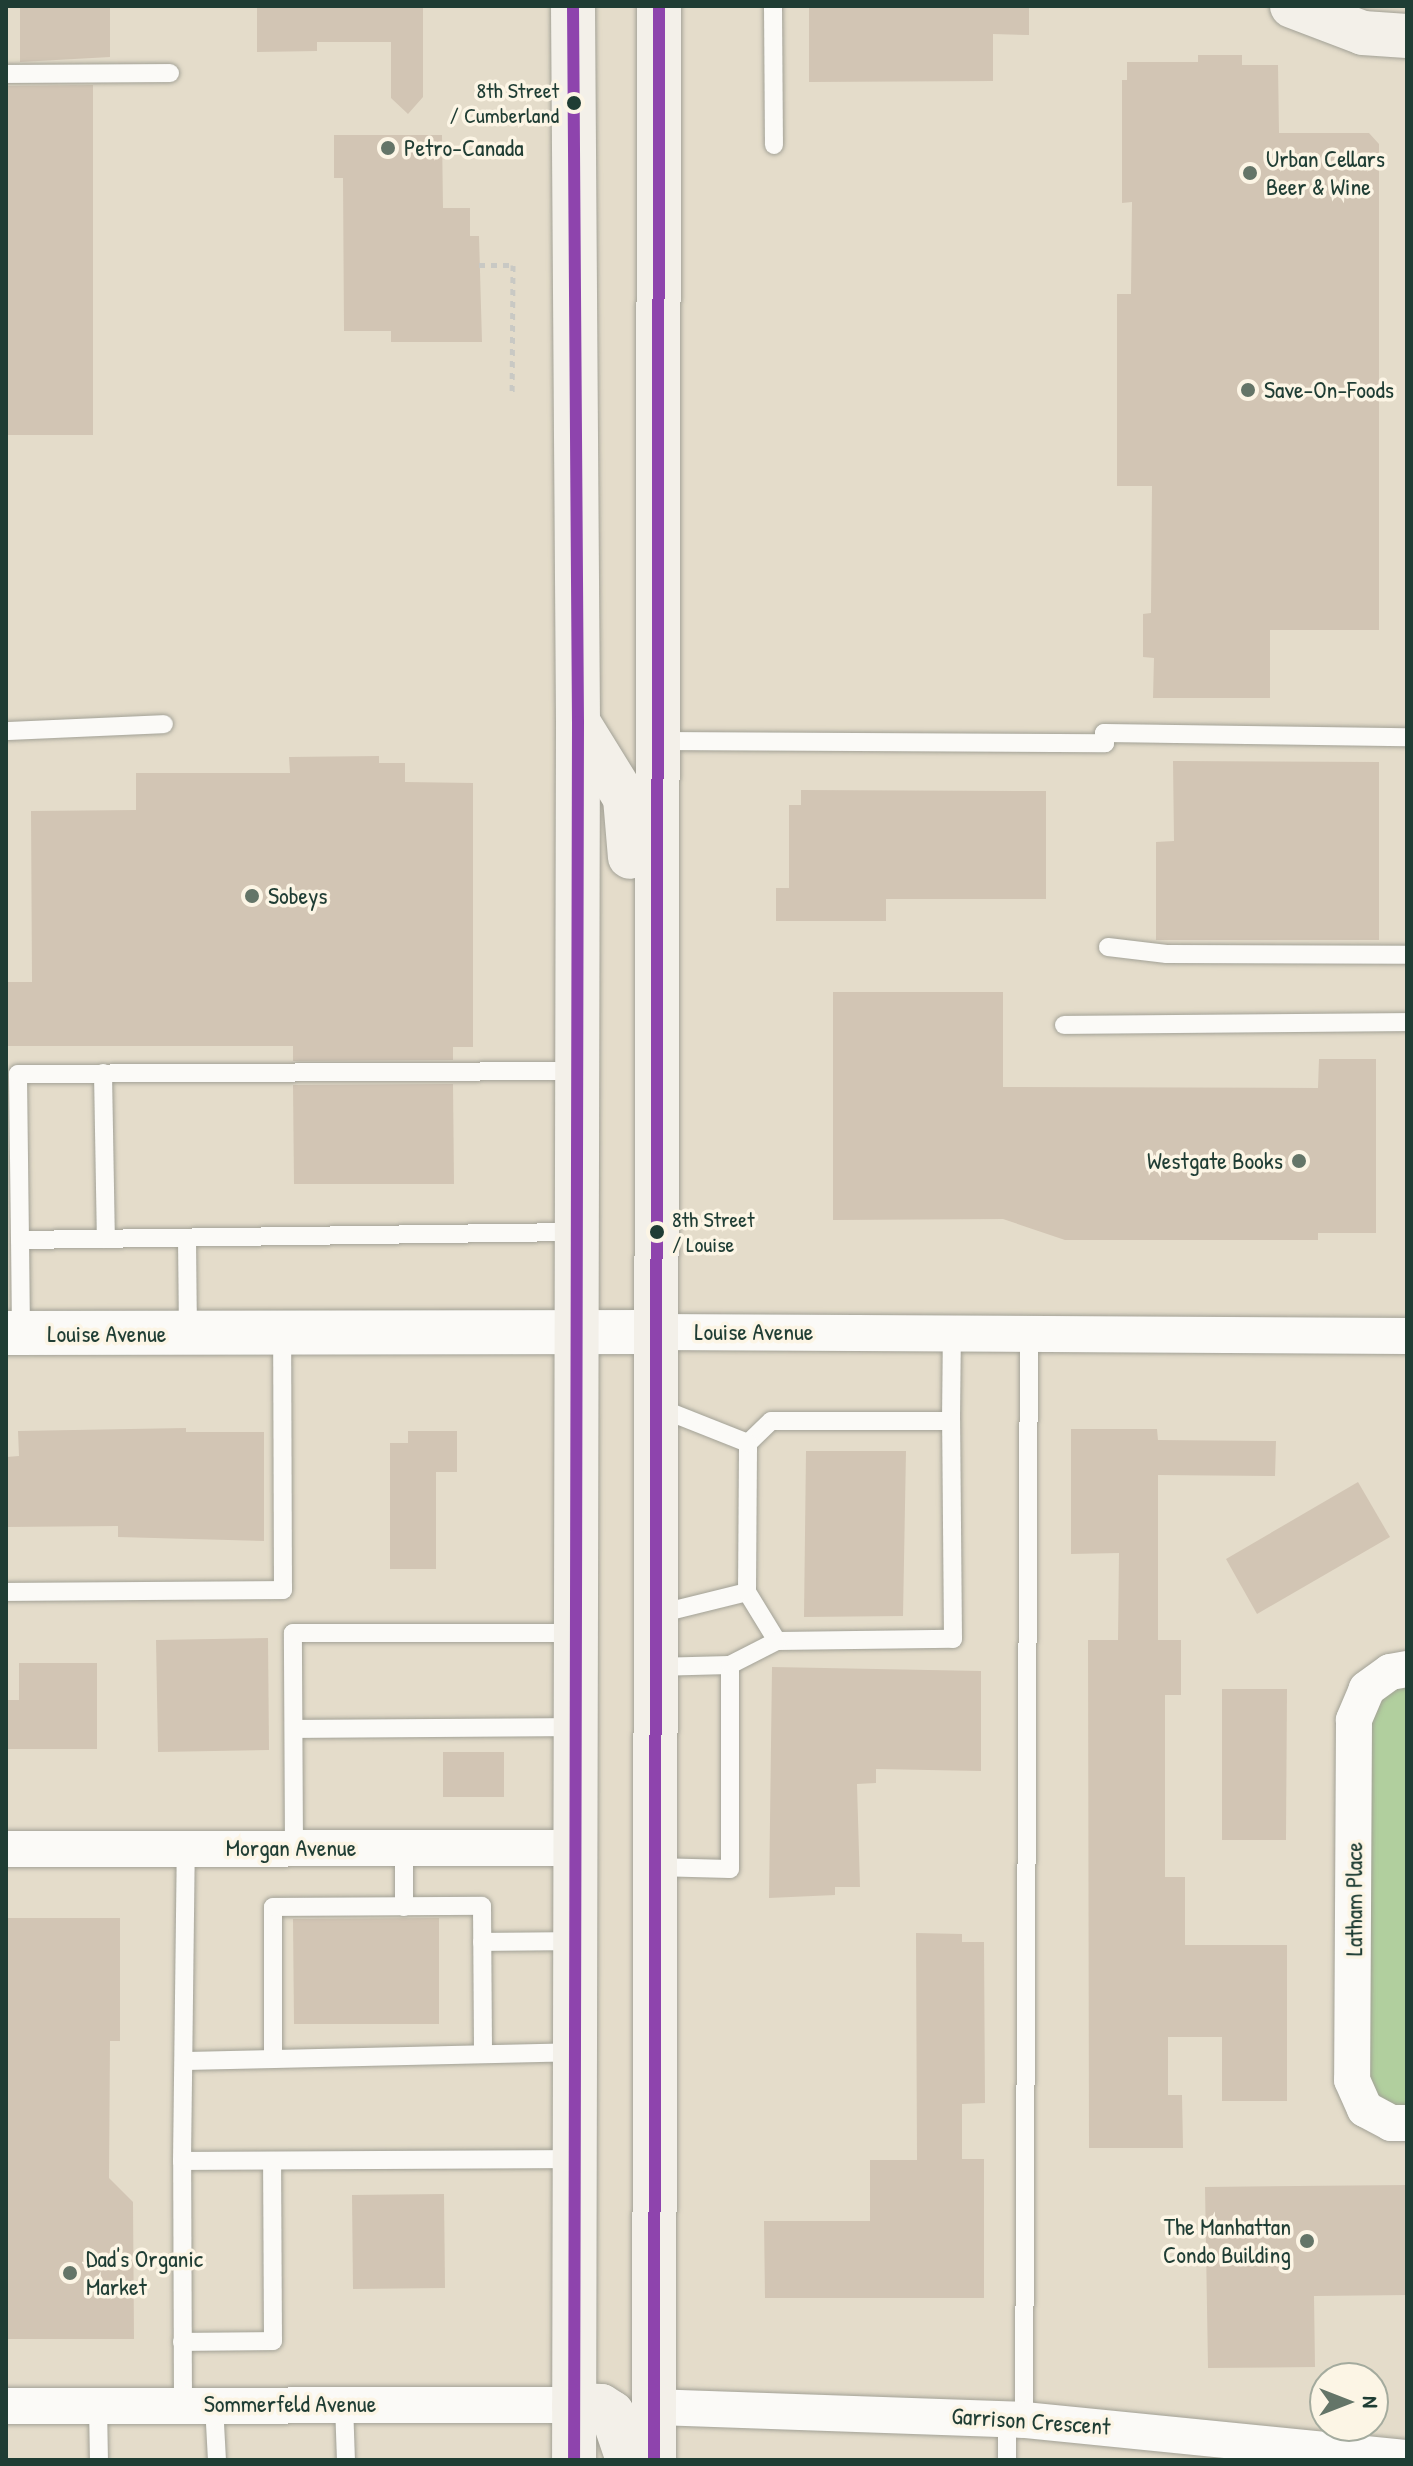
<!DOCTYPE html>
<style>
body{margin:0}
#map{position:relative;width:1413px;height:2466px;overflow:hidden;background:#e4dcca;font-family:"Patrick Hand",sans-serif}
div>[style]{position:absolute}
.green>*{inset:0;background:#b1cf9e}
.building>*{inset:0;background:#d2c5b4}
.path>*{height:5px;margin-top:-2.5px;transform-origin:0;background:repeating-linear-gradient(90deg,#c9c9c4 0 6px,transparent 0 12px)}
.roads{filter:drop-shadow(0 0 2px #a2a196) drop-shadow(0 0 2px #a2a196)}
.service>*{height:18px;margin:-9px;padding:0 9px;transform-origin:9px;border-radius:9px;background:#fbfaf7}
.minor>*{height:36px;margin:-18px;padding:0 18px;transform-origin:18px;border-radius:18px;background:#fbfaf7}
.tertiary>*{height:44px;margin:-22px;padding:0 22px;transform-origin:22px;border-radius:22px;background:#fbfaf7}
.secondary>*{height:44px;margin:-22px;padding:0 22px;transform-origin:22px;border-radius:22px;background:#f3f0e9}
.bus-1>*{height:12px;margin:-6px;padding:0 6px;transform-origin:6px;border-radius:6px;background:#8e44ad}
.dots>*{width:22px;height:22px;translate:-50% -50%;box-sizing:border-box;border:4px solid #fcf5e5;border-radius:50%}
span{translate:-50% -50%;white-space:nowrap;text-align:center;line-height:1.15;-webkit-text-stroke:7px #fcf5e5;paint-order:stroke}
.bus-label{font-size:22px;color:#1f3d34}
.right{translate:-100% -50%;text-align:right}
.left{translate:0 -50%;text-align:left}
.poi-label{font-size:24px;color:#1f3d34}
.street-label{font-size:24px;color:#1f3d34}
.frame{position:absolute;inset:0;border:8px solid #1f3d34;pointer-events:none}
.north{position:absolute;left:1309px;top:2362px;width:80px;height:80px;box-sizing:border-box;background:#fcf5e5;border:2px solid #a4ab9e;border-radius:50%;rotate:90deg;font-size:22px;font-weight:700;line-height:32px;text-align:center;color:#1f3d34}
.north::after{content:'';display:block;margin:auto;width:28px;height:36px;background:#647568;clip-path:polygon(50% 0,100% 100%,50% 72%,0 100%)}
</style>
<div id="map">
<div class="green">
<div style="clip-path:polygon(1407px 1669px,1407px 2123px,1365px 2109px,1354px 1720px)"></div>
</div>
<div class="building">
<div style="clip-path:polygon(20px 6px,110px 6px,110px 57px,20px 62px)"></div>
<div style="clip-path:polygon(257px 6px,423px 6px,423px 97px,408px 114px,391px 98px,391px 42px,317px 42px,317px 51px,257px 52px)"></div>
<div style="clip-path:polygon(809px 6px,1029px 6px,1029px 35px,993px 34px,993px 81px,809px 82px)"></div>
<div style="clip-path:polygon(1198px 55px,1242px 55px,1242px 65px,1278px 65px,1279px 133px,1369px 133px,1379px 144px,1379px 630px,1270px 630px,1270px 698px,1153px 698px,1154px 658px,1143px 657px,1143px 614px,1151px 613px,1152px 486px,1117px 486px,1117px 294px,1131px 294px,1132px 202px,1122px 203px,1122px 80px,1127px 80px,1127px 62px,1198px 62px)"></div>
<div style="clip-path:polygon(93px 85px,93px 435px,6px 435px,6px 86px)"></div>
<div style="clip-path:polygon(334px 135px,442px 135px,443px 208px,470px 208px,470px 236px,479px 236px,482px 342px,391px 342px,391px 331px,344px 331px,343px 178px,334px 178px)"></div>
<div style="clip-path:polygon(379px 756px,379px 763px,405px 763px,405px 782px,473px 783px,473px 1047px,453px 1047px,453px 1060px,293px 1061px,293px 1046px,6px 1046px,6px 982px,32px 982px,31px 811px,136px 810px,136px 773px,290px 773px,289px 757px)"></div>
<div style="clip-path:polygon(1173px 761px,1379px 762px,1379px 940px,1156px 940px,1156px 842px,1174px 841px)"></div>
<div style="clip-path:polygon(801px 790px,1046px 791px,1046px 899px,886px 899px,886px 921px,776px 921px,776px 888px,789px 888px,789px 805px,801px 805px)"></div>
<div style="clip-path:polygon(833px 992px,1003px 992px,1003px 1087px,1318px 1088px,1319px 1059px,1376px 1059px,1376px 1233px,1318px 1233px,1318px 1240px,1065px 1240px,1003px 1219px,833px 1220px)"></div>
<div style="clip-path:polygon(453px 1084px,454px 1184px,294px 1184px,293px 1085px)"></div>
<div style="clip-path:polygon(186px 1428px,186px 1432px,264px 1432px,264px 1541px,118px 1537px,118px 1526px,6px 1527px,6px 1457px,19px 1456px,18px 1431px)"></div>
<div style="clip-path:polygon(1071px 1429px,1157px 1429px,1158px 1440px,1276px 1441px,1275px 1476px,1158px 1475px,1158px 1640px,1181px 1640px,1181px 1695px,1165px 1695px,1165px 1877px,1185px 1877px,1185px 1945px,1287px 1945px,1287px 2101px,1222px 2101px,1222px 2037px,1168px 2037px,1168px 2095px,1182px 2095px,1183px 2148px,1089px 2148px,1088px 1640px,1118px 1640px,1119px 1553px,1071px 1554px)"></div>
<div style="clip-path:polygon(408px 1431px,457px 1431px,457px 1472px,436px 1472px,436px 1569px,390px 1569px,390px 1443px,408px 1443px)"></div>
<div style="clip-path:polygon(806px 1451px,906px 1451px,903px 1616px,804px 1617px)"></div>
<div style="clip-path:polygon(1358px 1482px,1390px 1537px,1257px 1614px,1226px 1559px)"></div>
<div style="clip-path:polygon(268px 1638px,269px 1750px,158px 1752px,156px 1640px)"></div>
<div style="clip-path:polygon(19px 1663px,97px 1663px,97px 1749px,6px 1749px,6px 1700px,19px 1700px)"></div>
<div style="clip-path:polygon(772px 1667px,981px 1671px,981px 1771px,876px 1769px,876px 1783px,857px 1784px,860px 1887px,835px 1887px,835px 1895px,769px 1898px)"></div>
<div style="clip-path:polygon(1222px 1689px,1287px 1689px,1286px 1840px,1222px 1840px)"></div>
<div style="clip-path:polygon(443px 1752px,504px 1752px,504px 1797px,443px 1797px)"></div>
<div style="clip-path:polygon(6px 1918px,120px 1918px,120px 2041px,110px 2041px,109px 2178px,133px 2202px,134px 2339px,6px 2339px)"></div>
<div style="clip-path:polygon(439px 1918px,439px 2024px,294px 2024px,293px 1919px)"></div>
<div style="clip-path:polygon(916px 1933px,962px 1934px,962px 1942px,984px 1942px,985px 2103px,962px 2104px,962px 2159px,984px 2159px,984px 2298px,765px 2298px,764px 2221px,870px 2221px,870px 2160px,917px 2160px)"></div>
<div style="clip-path:polygon(1407px 2185px,1407px 2295px,1314px 2296px,1315px 2367px,1208px 2368px,1205px 2187px)"></div>
<div style="clip-path:polygon(444px 2194px,445px 2288px,353px 2289px,352px 2195px)"></div>
</div>
<div class="path">
<div style="left:479px;top:265px;width:34px"></div>
<div style="left:513px;top:265px;width:130px;rotate:90.4deg"></div>
</div>
<div class="roads">
<div class="service">
<div style="left:773px;top:6px;width:139px;rotate:89.6deg"></div>
<div style="left:6px;top:74px;width:164px;rotate:-0.3deg"></div>
<div style="left:6px;top:731px;width:158px;rotate:-2.5deg"></div>
<div style="left:658px;top:741px;width:447px;rotate:0.3deg"></div>
<div style="left:1105px;top:743px;width:10px;rotate:-96deg"></div>
<div style="left:1104px;top:733px;width:303px;rotate:0.8deg"></div>
<div style="left:1108px;top:947px;width:59px;rotate:6.8deg"></div>
<div style="left:1167px;top:954px;width:240px;rotate:0.2deg"></div>
<div style="left:1064px;top:1025px;width:343px;rotate:-0.5deg"></div>
<div style="left:103px;top:1073px;width:166px;rotate:89deg"></div>
<div style="left:187px;top:1238px;width:96px;rotate:89.4deg"></div>
<div style="left:20px;top:1240px;width:166px;rotate:-90.7deg"></div>
<div style="left:18px;top:1074px;width:557px;rotate:-0.31deg"></div>
<div style="left:21px;top:1333px;width:93px;rotate:-90.6deg"></div>
<div style="left:20px;top:1240px;width:555px;rotate:-0.83deg"></div>
<div style="left:951px;top:1421px;width:89px;rotate:-89.4deg"></div>
<div style="left:6px;top:1592px;width:277px;rotate:-0.4deg"></div>
<div style="left:283px;top:1590px;width:256px;rotate:-90.2deg"></div>
<div style="left:747px;top:1592px;width:57px;rotate:58.5deg"></div>
<div style="left:777px;top:1641px;width:176px;rotate:-0.7deg"></div>
<div style="left:953px;top:1639px;width:218px;rotate:-90.5deg"></div>
<div style="left:951px;top:1421px;width:180px;rotate:180deg"></div>
<div style="left:771px;top:1421px;width:32px;rotate:136deg"></div>
<div style="left:654px;top:1615px;width:96px;rotate:-13.9deg"></div>
<div style="left:747px;top:1592px;width:149px;rotate:-89.6deg"></div>
<div style="left:748px;top:1443px;width:98px;rotate:-158.4deg"></div>
<div style="left:654px;top:1667px;width:76px;rotate:-1.5deg"></div>
<div style="left:294px;top:1729px;width:281px;rotate:-0.4deg"></div>
<div style="left:294px;top:1848px;width:215px;rotate:-90.3deg"></div>
<div style="left:293px;top:1633px;width:282px"></div>
<div style="left:654px;top:1867px;width:76px;rotate:1.5deg"></div>
<div style="left:730px;top:1869px;width:204px;rotate:-90deg"></div>
<div style="left:730px;top:1665px;width:53px;rotate:-27.1deg"></div>
<div style="left:404px;top:1907px;width:60px;rotate:-90deg"></div>
<div style="left:482px;top:1942px;width:93px;rotate:-0.6deg"></div>
<div style="left:273px;top:2059px;width:152px;rotate:-90deg"></div>
<div style="left:273px;top:1907px;width:209px;rotate:-0.3deg"></div>
<div style="left:482px;top:1906px;width:148px;rotate:89.6deg"></div>
<div style="left:184px;top:2061px;width:391px;rotate:-1.3deg"></div>
<div style="left:182px;top:2161px;width:313px;rotate:-89.3deg"></div>
<div style="left:182px;top:2342px;width:91px;rotate:-0.6deg"></div>
<div style="left:273px;top:2341px;width:180px;rotate:-90.3deg"></div>
<div style="left:344px;top:2404px;width:56px;rotate:88deg"></div>
<div style="left:98px;top:2405px;width:55px;rotate:89deg"></div>
<div style="left:183px;top:2405px;width:244px;rotate:-90.2deg"></div>
<div style="left:182px;top:2161px;width:393px;rotate:-0.3deg"></div>
<div style="left:214px;top:2405px;width:55px;rotate:86.9deg"></div>
<div style="left:1007px;top:2419px;width:41px;rotate:90deg"></div>
<div style="left:1024px;top:2420px;width:1088px;rotate:-89.74deg"></div>
</div>
<div class="minor">
<div style="left:654px;top:1332px;width:753px;rotate:0.3deg"></div>
<div style="left:1407px;top:1669px;width:17px;rotate:170deg"></div>
<div style="left:1390px;top:1672px;width:29px;rotate:144deg"></div>
<div style="left:1367px;top:1689px;width:34px;rotate:113deg"></div>
<div style="left:1354px;top:1720px;width:360px;rotate:90.3deg"></div>
<div style="left:1352px;top:2080px;width:32px;rotate:66deg"></div>
<div style="left:1365px;top:2109px;width:30px;rotate:28deg"></div>
<div style="left:1391px;top:2123px;width:16px"></div>
<div style="left:6px;top:1849px;width:569px;rotate:-0.1deg"></div>
<div style="left:6px;top:2406px;width:568px;rotate:-0.1deg"></div>
<div style="left:654px;top:2407px;width:370px;rotate:2deg"></div>
<div style="left:1024px;top:2420px;width:385px;rotate:5.7deg"></div>
</div>
<div class="tertiary">
<div style="left:6px;top:1333px;width:648px;rotate:-0.09deg"></div>
</div>
<div class="secondary">
<div style="left:573px;top:6px;width:716px;rotate:89.6deg"></div>
<div style="left:578px;top:722px;width:1738px;rotate:90.13deg"></div>
<div style="left:1292px;top:6px;width:76px;rotate:20.8deg"></div>
<div style="left:1363px;top:33px;width:44px;rotate:3.9deg"></div>
<div style="left:578px;top:722px;width:89px;rotate:58.3deg"></div>
<div style="left:625px;top:798px;width:59px;rotate:85.2deg"></div>
<div style="left:574px;top:2405px;width:27px;rotate:2deg"></div>
<div style="left:601px;top:2406px;width:13px;rotate:32deg"></div>
<div style="left:612px;top:2413px;width:50px;rotate:71.2deg"></div>
<div style="left:654px;top:2460px;width:2454px;rotate:-89.88deg"></div>
</div>
</div>
<div class="bus-1">
<div style="left:573px;top:6px;width:716px;rotate:89.6deg"></div>
<div style="left:578px;top:722px;width:1738px;rotate:90.13deg"></div>
<div style="left:654px;top:2460px;width:2454px;rotate:-89.88deg"></div>
</div>
<div class="dots">
<div style="left:574px;top:103px;background:#1f3d34"></div>
<div style="left:388px;top:148px;background:#647568"></div>
<div style="left:1250px;top:173px;background:#647568"></div>
<div style="left:1248px;top:390px;background:#647568"></div>
<div style="left:252px;top:896px;background:#647568"></div>
<div style="left:1299px;top:1161px;background:#647568"></div>
<div style="left:657px;top:1232px;background:#1f3d34"></div>
<div style="left:1307px;top:2241px;background:#647568"></div>
<div style="left:70px;top:2273px;background:#647568"></div>
</div>
<div class="bus-label">
<span class="right" style="left:559px;top:103px">8th Street<br>/ Cumberland</span>
<span class="left" style="left:672px;top:1232px">8th Street<br>/ Louise</span>
</div>
<div class="poi-label">
<span class="left" style="left:404px;top:148px">Petro-Canada</span>
<span class="left" style="left:1266px;top:173px">Urban Cellars<br>Beer &amp; Wine</span>
<span class="left" style="left:1264px;top:390px">Save-On-Foods</span>
<span class="left" style="left:268px;top:896px">Sobeys</span>
<span class="right" style="left:1283px;top:1161px">Westgate Books</span>
<span class="right" style="left:1291px;top:2241px">The Manhattan<br>Condo Building</span>
<span class="left" style="left:86px;top:2273px">Dad's Organic<br>Market</span>
</div>
<div class="street-label">
<span style="left:754px;top:1332px">Louise Avenue</span>
<span style="left:107px;top:1334px">Louise Avenue</span>
<span style="left:291px;top:1848px">Morgan Avenue</span>
<span style="left:1354px;top:1899px;rotate:-90deg">Latham Place</span>
<span style="left:290px;top:2404px">Sommerfeld Avenue</span>
<span style="left:1031px;top:2421px;rotate:4deg">Garrison Crescent</span>
</div>
<div class="frame"></div>
<div class="north">N</div>
</div>
